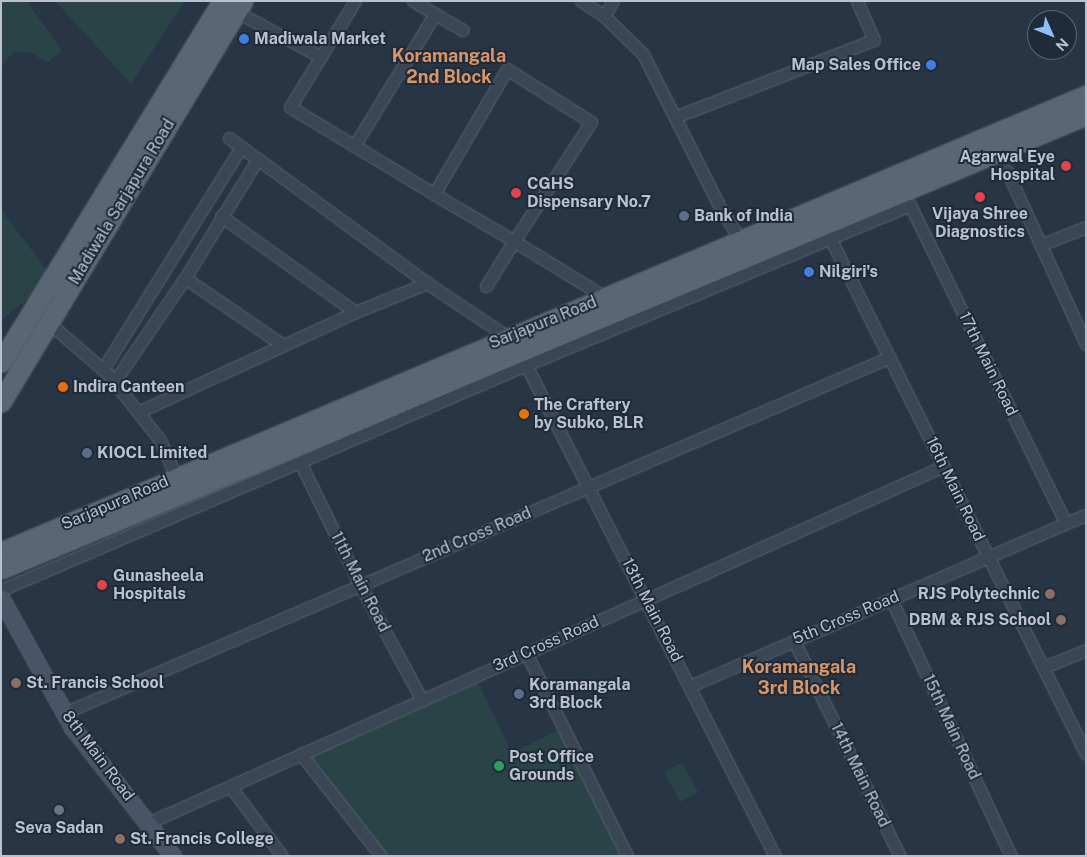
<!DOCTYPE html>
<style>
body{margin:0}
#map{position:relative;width:1087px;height:857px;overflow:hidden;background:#273545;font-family:"Public Sans",sans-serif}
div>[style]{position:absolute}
.green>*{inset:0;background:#294346}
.roads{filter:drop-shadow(0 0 1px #5a6472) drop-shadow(0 0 1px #5a6472)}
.street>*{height:11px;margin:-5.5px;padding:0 5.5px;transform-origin:5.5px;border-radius:5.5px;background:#3b4654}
.secondary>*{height:16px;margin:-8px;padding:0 8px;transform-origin:8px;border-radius:8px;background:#495567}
.primary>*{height:19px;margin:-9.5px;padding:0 9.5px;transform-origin:9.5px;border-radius:9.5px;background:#596674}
.dots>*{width:14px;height:14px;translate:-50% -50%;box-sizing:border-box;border:2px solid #202b3a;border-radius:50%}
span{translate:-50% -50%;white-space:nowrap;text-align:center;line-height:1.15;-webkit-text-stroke:4px #202b3a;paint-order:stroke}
.poi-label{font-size:16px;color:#b9c2ce;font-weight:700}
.left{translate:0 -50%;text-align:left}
.right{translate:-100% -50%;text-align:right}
.street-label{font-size:16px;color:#b9c2ce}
.neighbourhood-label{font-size:18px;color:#da9567;font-weight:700}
.frame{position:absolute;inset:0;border:2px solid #b9c2ce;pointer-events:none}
.north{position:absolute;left:1027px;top:10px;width:50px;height:50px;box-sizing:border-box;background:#202b3a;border:1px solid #5d6775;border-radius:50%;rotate:134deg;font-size:14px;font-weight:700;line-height:20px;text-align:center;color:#b9c2ce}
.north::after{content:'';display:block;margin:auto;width:18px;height:22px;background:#90bdfc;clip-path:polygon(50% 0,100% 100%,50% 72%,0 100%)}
</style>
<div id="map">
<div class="green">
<div style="clip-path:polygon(1px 1px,27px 1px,62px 51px,47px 63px,32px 53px,13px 52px,1px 68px)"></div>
<div style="clip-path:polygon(55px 1px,185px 1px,131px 84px)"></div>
<div style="clip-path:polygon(1px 210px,47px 270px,32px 296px,1px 320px)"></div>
<div style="clip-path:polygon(478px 683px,512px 753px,558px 730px,621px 856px,383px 856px,308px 758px)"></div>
<div style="clip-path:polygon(682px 762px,698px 792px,680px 802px,664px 772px)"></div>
</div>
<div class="roads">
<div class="street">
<div style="left:355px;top:1px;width:124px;rotate:121.5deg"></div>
<div style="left:290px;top:107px;width:168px;rotate:31.1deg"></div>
<div style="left:581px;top:1px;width:27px;rotate:33deg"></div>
<div style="left:604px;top:16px;width:54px;rotate:44.3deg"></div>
<div style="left:643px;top:54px;width:174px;rotate:63.3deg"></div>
<div style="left:721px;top:209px;width:36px;rotate:58deg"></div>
<div style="left:237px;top:12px;width:95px;rotate:28.2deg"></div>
<div style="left:435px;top:14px;width:32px;rotate:30deg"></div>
<div style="left:604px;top:16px;width:17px;rotate:-59deg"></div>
<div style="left:675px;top:117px;width:213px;rotate:-21.2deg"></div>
<div style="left:874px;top:40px;width:43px;rotate:-113.6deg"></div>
<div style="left:229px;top:138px;width:245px;rotate:36.2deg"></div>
<div style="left:427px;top:283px;width:97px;rotate:33.7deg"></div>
<div style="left:508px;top:337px;width:6px;rotate:72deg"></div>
<div style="left:354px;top:146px;width:155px;rotate:-58.5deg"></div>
<div style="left:435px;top:14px;width:26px;rotate:-149deg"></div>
<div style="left:1007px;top:171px;width:190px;rotate:65.5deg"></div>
<div style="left:221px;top:216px;width:165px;rotate:35.6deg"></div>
<div style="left:828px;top:234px;width:580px;rotate:63.61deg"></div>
<div style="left:1041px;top:245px;width:48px;rotate:-21.8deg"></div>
<div style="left:185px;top:278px;width:119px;rotate:34.4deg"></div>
<div style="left:486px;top:286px;width:53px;rotate:-58.1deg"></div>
<div style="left:514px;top:241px;width:142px;rotate:-57.1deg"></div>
<div style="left:591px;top:122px;width:99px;rotate:-147.8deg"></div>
<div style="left:507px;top:69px;width:145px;rotate:120.3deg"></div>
<div style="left:434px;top:194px;width:93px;rotate:30.4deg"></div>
<div style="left:514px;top:241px;width:107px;rotate:31.6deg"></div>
<div style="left:49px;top:323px;width:77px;rotate:40.8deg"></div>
<div style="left:107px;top:373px;width:85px;rotate:51.7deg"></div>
<div style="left:160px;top:440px;width:40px;rotate:66.6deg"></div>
<div style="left:526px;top:365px;width:551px;rotate:63.11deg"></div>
<div style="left:103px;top:369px;width:261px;rotate:-58.1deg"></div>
<div style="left:114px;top:382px;width:126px;rotate:-55.7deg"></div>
<div style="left:185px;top:278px;width:138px;rotate:-58.6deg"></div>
<div style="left:138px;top:412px;width:239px;rotate:-24.7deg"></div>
<div style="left:355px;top:312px;width:78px;rotate:-21.9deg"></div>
<div style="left:300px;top:462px;width:137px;rotate:64deg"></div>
<div style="left:360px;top:585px;width:131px;rotate:61.7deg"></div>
<div style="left:1px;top:590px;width:571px;rotate:-23.2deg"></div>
<div style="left:526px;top:365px;width:416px;rotate:-22.6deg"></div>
<div style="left:910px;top:205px;width:354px;rotate:63.9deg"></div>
<div style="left:891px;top:599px;width:284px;rotate:65deg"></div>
<div style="left:794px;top:641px;width:240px;rotate:63.8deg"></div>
<div style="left:526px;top:653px;width:227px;rotate:63.5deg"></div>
<div style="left:1044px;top:667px;width:45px;rotate:-22deg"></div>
<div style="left:690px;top:686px;width:431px;rotate:-23.4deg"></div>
<div style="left:64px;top:713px;width:899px;rotate:-23.32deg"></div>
<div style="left:301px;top:754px;width:130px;rotate:51.9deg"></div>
<div style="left:230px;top:786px;width:87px;rotate:53.4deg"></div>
<div style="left:148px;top:823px;width:872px;rotate:-24.16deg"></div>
</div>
<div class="secondary">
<div style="left:1px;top:598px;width:149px;rotate:61deg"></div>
<div style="left:73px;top:728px;width:162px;rotate:52deg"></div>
</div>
<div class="primary">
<div style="left:1px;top:362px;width:423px;rotate:-58.5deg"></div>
<div style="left:1px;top:402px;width:468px;rotate:-58.9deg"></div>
<div style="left:1px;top:552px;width:1177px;rotate:-22.84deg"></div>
<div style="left:1px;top:569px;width:1176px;rotate:-22.71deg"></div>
</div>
</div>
<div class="dots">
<div style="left:244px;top:39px;background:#3f7fe0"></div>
<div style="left:931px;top:65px;background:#3f7fe0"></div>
<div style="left:1066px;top:166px;background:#e0444e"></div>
<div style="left:516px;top:193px;background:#e0444e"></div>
<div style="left:980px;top:197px;background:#e0444e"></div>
<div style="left:684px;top:216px;background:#5c6f8a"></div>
<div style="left:809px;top:272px;background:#3f7fe0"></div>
<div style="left:63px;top:387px;background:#e8710a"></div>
<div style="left:524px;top:414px;background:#e8710a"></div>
<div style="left:87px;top:453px;background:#5c6f8a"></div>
<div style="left:102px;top:585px;background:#e0444e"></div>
<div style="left:1050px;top:594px;background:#8d6e63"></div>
<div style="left:1061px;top:620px;background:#8d6e63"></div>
<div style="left:16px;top:683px;background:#8d6e63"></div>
<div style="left:519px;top:694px;background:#5c6f8a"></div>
<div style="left:499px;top:766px;background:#2e9e5b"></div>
<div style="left:59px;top:810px;background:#6b7280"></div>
<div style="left:120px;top:839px;background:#8d6e63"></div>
</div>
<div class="poi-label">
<span class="left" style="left:254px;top:39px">Madiwala Market</span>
<span class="right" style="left:921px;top:65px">Map Sales Office</span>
<span class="right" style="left:1055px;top:166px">Agarwal Eye<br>Hospital</span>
<span class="left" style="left:527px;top:193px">CGHS<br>Dispensary No.7</span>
<span style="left:980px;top:223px">Vijaya Shree<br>Diagnostics</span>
<span class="left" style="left:694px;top:216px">Bank of India</span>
<span class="left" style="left:819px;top:272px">Nilgiri's</span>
<span class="left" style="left:73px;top:387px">Indira Canteen</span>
<span class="left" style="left:534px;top:414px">The Craftery<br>by Subko, BLR</span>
<span class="left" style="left:97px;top:453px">KIOCL Limited</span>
<span class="left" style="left:113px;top:585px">Gunasheela<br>Hospitals</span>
<span class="right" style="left:1040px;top:594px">RJS Polytechnic</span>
<span class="right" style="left:1051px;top:620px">DBM &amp; RJS School</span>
<span class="left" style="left:26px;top:683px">St. Francis School</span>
<span class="left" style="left:529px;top:694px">Koramangala<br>3rd Block</span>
<span class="left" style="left:509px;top:766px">Post Office<br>Grounds</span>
<span style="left:59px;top:828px">Seva Sadan</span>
<span class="left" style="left:130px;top:839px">St. Francis College</span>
</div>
<div class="street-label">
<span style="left:122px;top:202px;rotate:-59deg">Madiwala Sarjapura Road</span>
<span style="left:543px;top:323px;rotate:-22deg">Sarjapura Road</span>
<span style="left:988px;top:364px;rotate:64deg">17th Main Road</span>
<span style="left:955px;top:489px;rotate:64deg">16th Main Road</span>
<span style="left:115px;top:503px;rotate:-23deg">Sarjapura Road</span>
<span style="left:477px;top:535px;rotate:-23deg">2nd Cross Road</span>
<span style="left:360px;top:582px;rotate:63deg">11th Main Road</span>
<span style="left:652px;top:610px;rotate:63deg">13th Main Road</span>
<span style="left:846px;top:618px;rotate:-23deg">5th Cross Road</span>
<span style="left:546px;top:644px;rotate:-24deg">3rd Cross Road</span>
<span style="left:951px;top:727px;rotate:65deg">15th Main Road</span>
<span style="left:98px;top:756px;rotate:53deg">8th Main Road</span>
<span style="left:860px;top:775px;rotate:64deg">14th Main Road</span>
</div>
<div class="neighbourhood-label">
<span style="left:449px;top:67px">Koramangala<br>2nd Block</span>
<span style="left:799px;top:678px">Koramangala<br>3rd Block</span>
</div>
<div class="frame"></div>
<div class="north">N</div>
</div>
